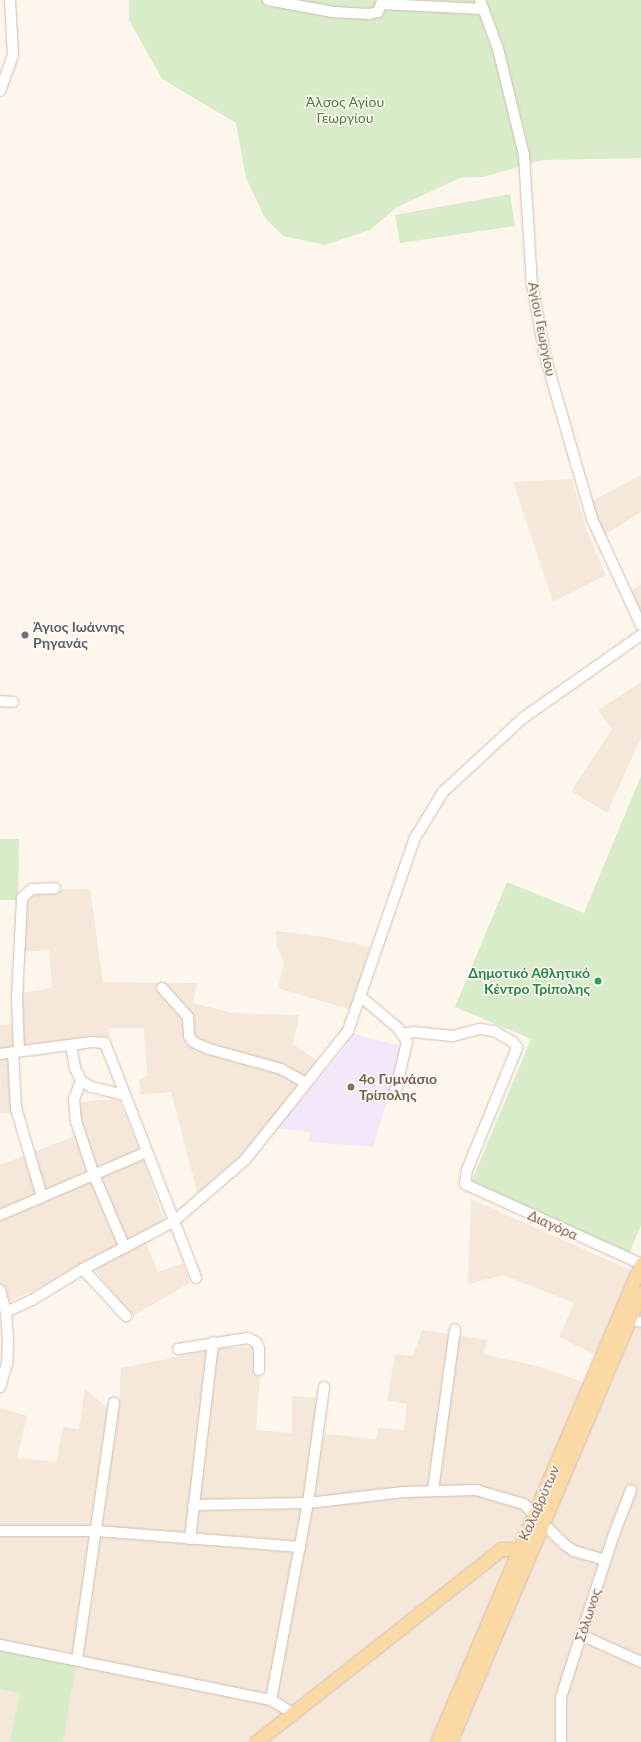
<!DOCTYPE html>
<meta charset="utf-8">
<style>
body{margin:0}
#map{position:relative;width:641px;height:1742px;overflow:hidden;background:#fdf6ec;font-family:Lato,sans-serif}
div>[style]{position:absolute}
.residential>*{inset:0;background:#f5e8da}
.education>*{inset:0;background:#f3e8fa}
.green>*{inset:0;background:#d8ecc9}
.roads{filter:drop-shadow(0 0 1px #d1beb0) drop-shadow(0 0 1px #d1beb0)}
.minor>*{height:10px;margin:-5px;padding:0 5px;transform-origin:5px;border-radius:5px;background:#fff}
.major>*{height:13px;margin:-6.5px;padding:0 6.5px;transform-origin:6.5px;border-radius:6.5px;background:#fbd9a5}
.dots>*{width:11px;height:11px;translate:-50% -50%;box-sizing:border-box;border:2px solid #fffaf3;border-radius:50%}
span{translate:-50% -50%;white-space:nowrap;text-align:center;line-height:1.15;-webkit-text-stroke:3px #fffaf3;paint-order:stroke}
.park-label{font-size:14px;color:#537a41}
.street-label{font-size:14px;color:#7a5c4d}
.worship-label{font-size:14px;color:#5b616d;font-weight:700}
.left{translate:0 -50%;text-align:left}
.leisure-label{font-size:14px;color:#27864d;font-weight:700}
.right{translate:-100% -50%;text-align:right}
.education-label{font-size:14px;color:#785e54;font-weight:700}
</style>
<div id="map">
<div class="residential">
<div style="clip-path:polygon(641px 475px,641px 512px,603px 536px,590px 502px)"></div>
<div style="clip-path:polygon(572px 479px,587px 531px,606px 575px,553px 602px,513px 482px)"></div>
<div style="clip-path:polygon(641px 585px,641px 620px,629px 593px)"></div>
<div style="clip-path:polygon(641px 682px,641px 738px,607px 813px,571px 791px,612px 729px,598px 710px)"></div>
<div style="clip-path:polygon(90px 889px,103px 982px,197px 983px,193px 1003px,233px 1013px,299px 1015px,293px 1044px,319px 1062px,253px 1144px,198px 1195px,171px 1092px,141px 1095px,139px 1080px,147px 1075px,144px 1028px,109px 1028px,109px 1037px,14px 1049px,17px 1114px,0 1113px,0 1025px,20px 1023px,21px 993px,52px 988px,49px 950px,22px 952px,25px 901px,31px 890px)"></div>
<div style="clip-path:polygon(276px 931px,325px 937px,370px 947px,351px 1010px,278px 988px,284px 963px,277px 946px)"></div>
<div style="clip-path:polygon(97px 1100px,119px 1100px,146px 1166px,164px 1221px,142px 1233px,158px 1272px,183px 1263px,190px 1283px,133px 1316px,87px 1261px,35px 1290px,0 1305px,0 1165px,83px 1133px,78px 1103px)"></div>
<div style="clip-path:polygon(471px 1199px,641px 1275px,641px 1742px,0 1742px,0 1408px,27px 1416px,17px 1458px,56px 1462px,63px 1427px,79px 1429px,85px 1389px,108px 1408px,119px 1406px,121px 1368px,221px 1348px,253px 1347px,255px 1373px,260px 1374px,256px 1430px,292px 1433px,292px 1396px,319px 1398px,316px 1433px,376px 1439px,378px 1428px,404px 1430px,407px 1404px,387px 1401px,395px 1354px,413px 1356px,422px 1330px,487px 1340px,484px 1354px,541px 1367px,607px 1391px,619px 1367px,559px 1337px,574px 1303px,503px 1275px,468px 1284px)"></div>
</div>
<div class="education">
<div style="clip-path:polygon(351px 1033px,403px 1047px,373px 1147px,309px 1142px,310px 1132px,277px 1128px,347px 1045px)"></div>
</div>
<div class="green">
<div style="clip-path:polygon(129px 0,641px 0,641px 158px,543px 160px,483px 177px,460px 178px,397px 207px,370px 230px,325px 245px,283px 236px,265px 218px,246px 178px,236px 123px,162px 79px,129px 20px)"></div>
<div style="clip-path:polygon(510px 194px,515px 226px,400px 243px,395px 215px)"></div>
<div style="clip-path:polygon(641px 776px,641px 1225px,629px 1254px,470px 1185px,531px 1039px,455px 1007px,507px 882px,584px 913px)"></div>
<div style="clip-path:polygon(0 839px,19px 839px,18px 900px,0 900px)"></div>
<div style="clip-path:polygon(0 1649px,76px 1665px,63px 1742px,10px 1742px,20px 1693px,0 1689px)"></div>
</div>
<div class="roads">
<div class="minor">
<div style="left:268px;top:0;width:66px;rotate:10.5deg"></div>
<div style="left:333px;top:12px;width:36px;rotate:3deg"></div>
<div style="left:369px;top:14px;width:9px;rotate:-13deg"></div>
<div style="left:378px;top:12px;width:9px;rotate:-69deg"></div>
<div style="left:381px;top:4px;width:102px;rotate:2.8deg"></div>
<div style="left:480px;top:0;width:52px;rotate:69.8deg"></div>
<div style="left:498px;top:49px;width:109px;rotate:76.2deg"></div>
<div style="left:524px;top:155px;width:129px;rotate:86.5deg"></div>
<div style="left:532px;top:284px;width:73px;rotate:79.8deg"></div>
<div style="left:545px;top:356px;width:170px;rotate:73.9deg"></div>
<div style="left:592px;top:519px;width:117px;rotate:65.2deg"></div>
<div style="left:0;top:91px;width:38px;rotate:-70deg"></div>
<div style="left:13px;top:55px;width:55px;rotate:-93.1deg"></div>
<div style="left:0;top:701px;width:13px;rotate:4deg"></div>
<div style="left:162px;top:988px;width:39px;rotate:48deg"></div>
<div style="left:188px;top:1017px;width:19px;rotate:87deg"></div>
<div style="left:189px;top:1036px;width:7px;rotate:56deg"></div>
<div style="left:193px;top:1042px;width:17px;rotate:24deg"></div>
<div style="left:209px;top:1049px;width:75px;rotate:15.5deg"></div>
<div style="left:281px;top:1069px;width:29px;rotate:29deg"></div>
<div style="left:361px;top:997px;width:48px;rotate:40deg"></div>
<div style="left:398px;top:1028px;width:17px;rotate:57deg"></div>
<div style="left:407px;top:1042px;width:52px;rotate:103.2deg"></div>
<div style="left:403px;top:1034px;width:10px;rotate:-11deg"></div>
<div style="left:413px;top:1032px;width:40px;rotate:5.7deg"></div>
<div style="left:453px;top:1036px;width:28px;rotate:-15deg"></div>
<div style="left:480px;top:1029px;width:14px;rotate:8deg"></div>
<div style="left:494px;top:1031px;width:22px;rotate:30deg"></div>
<div style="left:513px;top:1042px;width:7px;rotate:56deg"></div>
<div style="left:517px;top:1048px;width:132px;rotate:112.3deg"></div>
<div style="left:467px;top:1170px;width:14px;rotate:98deg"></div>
<div style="left:465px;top:1184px;width:193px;rotate:24.4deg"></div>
<div style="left:71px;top:1045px;width:23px;rotate:80deg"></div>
<div style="left:75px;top:1068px;width:14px;rotate:65deg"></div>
<div style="left:81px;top:1081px;width:13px;rotate:29deg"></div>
<div style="left:92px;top:1087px;width:34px;rotate:14deg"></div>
<div style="left:19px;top:1051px;width:53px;rotate:-92.2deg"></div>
<div style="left:17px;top:998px;width:100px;rotate:-87.1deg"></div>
<div style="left:22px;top:898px;width:13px;rotate:-42deg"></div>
<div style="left:32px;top:889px;width:23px;rotate:-2deg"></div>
<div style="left:13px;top:1052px;width:56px;rotate:86.9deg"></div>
<div style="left:16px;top:1108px;width:93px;rotate:73.7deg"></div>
<div style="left:0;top:1054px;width:93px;rotate:-7.4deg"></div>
<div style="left:92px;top:1042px;width:13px;rotate:4deg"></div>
<div style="left:105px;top:1043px;width:252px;rotate:68.8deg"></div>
<div style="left:81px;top:1081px;width:19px;rotate:111deg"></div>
<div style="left:74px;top:1099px;width:22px;rotate:85deg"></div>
<div style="left:76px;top:1121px;width:57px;rotate:71.6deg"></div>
<div style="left:94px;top:1175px;width:79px;rotate:67deg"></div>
<div style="left:0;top:1215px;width:160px;rotate:-23.2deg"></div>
<div style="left:83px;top:1269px;width:64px;rotate:47.5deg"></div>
<div style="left:0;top:1290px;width:23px;rotate:75deg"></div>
<div style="left:6px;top:1312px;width:28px;rotate:86deg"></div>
<div style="left:8px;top:1340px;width:23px;rotate:92deg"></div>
<div style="left:7px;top:1363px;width:25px;rotate:106deg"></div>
<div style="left:6px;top:1312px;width:29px;rotate:-25deg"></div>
<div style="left:32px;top:1300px;width:60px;rotate:-31.3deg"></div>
<div style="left:83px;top:1269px;width:102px;rotate:-27.6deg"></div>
<div style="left:173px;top:1222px;width:95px;rotate:-40.7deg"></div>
<div style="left:245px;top:1160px;width:165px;rotate:-51.4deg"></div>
<div style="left:348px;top:1031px;width:204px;rotate:-70.9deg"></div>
<div style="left:415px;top:838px;width:54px;rotate:-58.7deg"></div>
<div style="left:443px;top:792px;width:109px;rotate:-42.8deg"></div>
<div style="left:523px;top:718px;width:144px;rotate:-35.1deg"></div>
<div style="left:623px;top:1319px;width:18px;rotate:9deg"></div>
<div style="left:178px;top:1349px;width:71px;rotate:-8.9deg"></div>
<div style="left:248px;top:1338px;width:9px;rotate:27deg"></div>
<div style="left:256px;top:1342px;width:7px;rotate:63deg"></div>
<div style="left:259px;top:1348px;width:22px;rotate:90deg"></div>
<div style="left:433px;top:1490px;width:162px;rotate:-82.2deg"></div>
<div style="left:193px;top:1505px;width:115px;rotate:-1deg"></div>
<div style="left:308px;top:1503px;width:96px;rotate:-6.6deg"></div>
<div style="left:403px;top:1492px;width:73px;rotate:-1.6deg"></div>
<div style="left:476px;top:1490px;width:50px;rotate:16.3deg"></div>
<div style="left:524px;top:1504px;width:57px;rotate:45deg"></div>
<div style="left:564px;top:1544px;width:12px;rotate:35deg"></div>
<div style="left:574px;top:1551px;width:32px;rotate:16deg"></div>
<div style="left:0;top:1531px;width:97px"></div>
<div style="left:97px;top:1531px;width:204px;rotate:4.5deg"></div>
<div style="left:190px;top:1539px;width:198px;rotate:-83.3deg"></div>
<div style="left:581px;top:1635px;width:66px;rotate:24.2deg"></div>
<div style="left:0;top:1645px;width:277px;rotate:11.5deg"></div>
<div style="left:271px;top:1700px;width:26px;rotate:31deg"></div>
<div style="left:77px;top:1660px;width:260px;rotate:-81.8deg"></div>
<div style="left:271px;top:1700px;width:200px;rotate:-79.4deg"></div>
<div style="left:308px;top:1503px;width:117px;rotate:-82.1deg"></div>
<div style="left:561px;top:1742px;width:45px;rotate:-90deg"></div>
<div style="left:561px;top:1697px;width:171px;rotate:-72deg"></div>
<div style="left:614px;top:1534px;width:47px;rotate:-68.9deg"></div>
</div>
<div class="major">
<div style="left:256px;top:1742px;width:312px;rotate:-38.2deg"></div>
<div style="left:501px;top:1549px;width:8px"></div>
<div style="left:509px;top:1549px;width:16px;rotate:18deg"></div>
<div style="left:437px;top:1742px;width:520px;rotate:-66.89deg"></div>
<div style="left:450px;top:1742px;width:488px;rotate:-67deg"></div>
</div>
</div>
<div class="dots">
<div style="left:25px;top:635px;background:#6b7280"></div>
<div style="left:598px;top:981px;background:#2e9e5b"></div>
<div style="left:351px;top:1087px;background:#8d6e63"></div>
</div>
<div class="park-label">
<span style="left:345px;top:110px">Άλσος Αγίου<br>Γεωργίου</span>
</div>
<div class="street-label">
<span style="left:542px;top:329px;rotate:79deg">Αγίου Γεωργίου</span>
<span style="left:553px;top:1225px;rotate:24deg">Διαγόρα</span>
<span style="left:539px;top:1503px;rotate:-66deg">Καλαβρύτων</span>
<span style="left:588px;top:1615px;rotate:-72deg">Σόλωνος</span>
</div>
<div class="worship-label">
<span class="left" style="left:33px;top:635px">Άγιος Ιωάννης<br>Ρηγανάς</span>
</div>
<div class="leisure-label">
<span class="right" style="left:590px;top:981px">Δημοτικό Αθλητικό<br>Κέντρο Τρίπολης</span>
</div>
<div class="education-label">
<span class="left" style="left:359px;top:1087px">4ο Γυμνάσιο<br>Τρίπολης</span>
</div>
</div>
